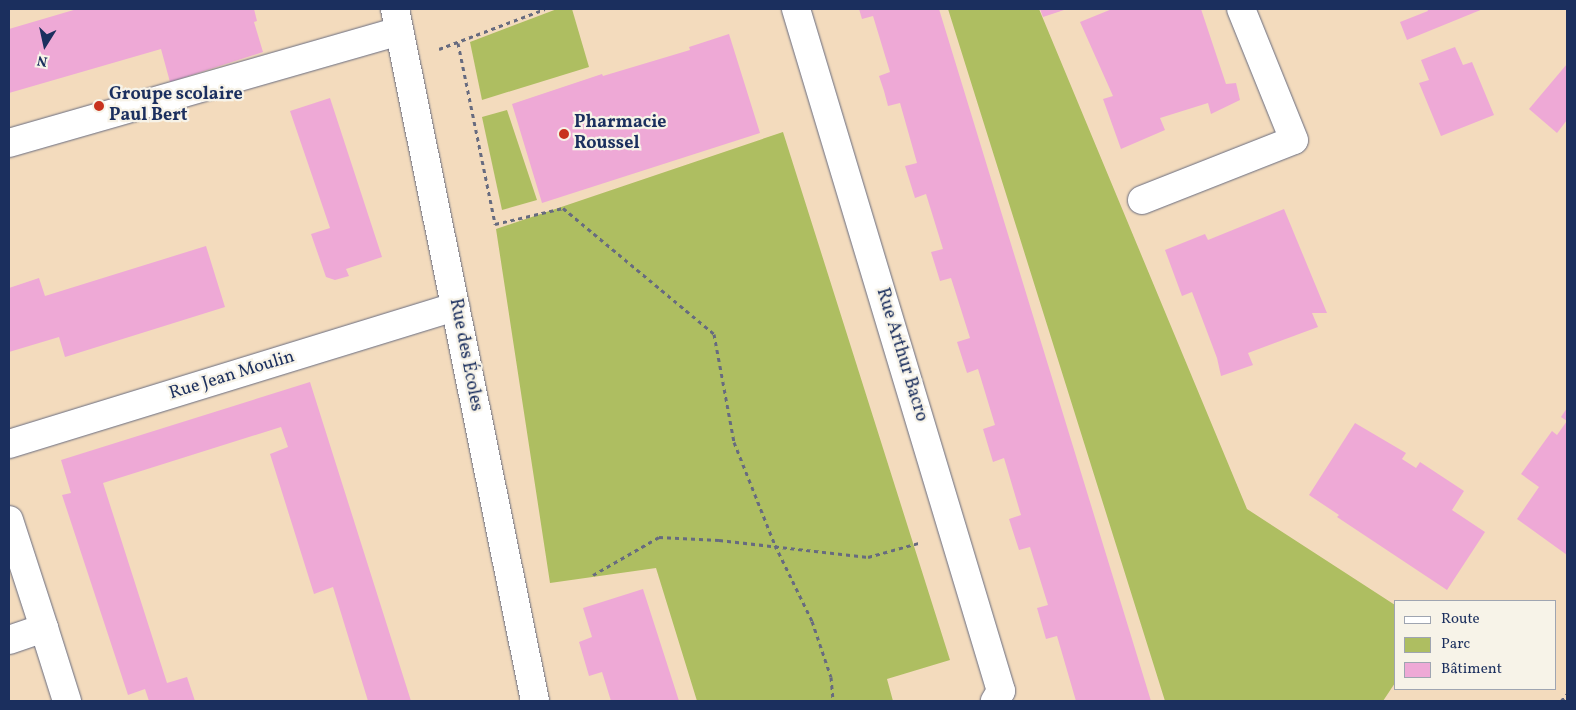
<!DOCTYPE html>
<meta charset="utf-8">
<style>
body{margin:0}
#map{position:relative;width:1576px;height:710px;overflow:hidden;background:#f3dbbd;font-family:Vollkorn,serif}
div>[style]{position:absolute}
.green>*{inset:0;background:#aebe61}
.building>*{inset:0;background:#eea9d6}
.path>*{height:3px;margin-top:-1.5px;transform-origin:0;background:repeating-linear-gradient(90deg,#676b7f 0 4px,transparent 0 8px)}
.roads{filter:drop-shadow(0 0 1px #676b7f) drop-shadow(0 0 1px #676b7f)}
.minor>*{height:28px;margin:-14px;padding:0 14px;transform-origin:14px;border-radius:14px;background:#fff}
.dots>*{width:14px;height:14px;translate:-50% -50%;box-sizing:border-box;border:2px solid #f7f3e8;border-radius:50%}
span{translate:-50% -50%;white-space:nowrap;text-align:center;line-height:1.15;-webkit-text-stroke:4.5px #f7f3e8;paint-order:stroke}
.poi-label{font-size:18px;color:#1b2f5e;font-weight:700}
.left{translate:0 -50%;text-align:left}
.street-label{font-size:18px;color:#1b2f5e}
.frame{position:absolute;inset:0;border:10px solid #1b2f5e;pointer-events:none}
.legend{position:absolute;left:1394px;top:600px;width:162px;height:90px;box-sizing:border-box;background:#f7f3e8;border:1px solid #9fa5b1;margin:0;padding:6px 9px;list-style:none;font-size:15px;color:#1b2f5e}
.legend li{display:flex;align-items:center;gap:10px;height:25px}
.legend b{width:25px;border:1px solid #9fa5b1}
.north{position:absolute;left:20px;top:20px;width:50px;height:50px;-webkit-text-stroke:4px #f7f3e8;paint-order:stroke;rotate:190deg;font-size:14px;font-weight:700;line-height:20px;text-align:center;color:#1b2f5e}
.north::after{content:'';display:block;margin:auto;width:18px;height:22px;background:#1b2f5e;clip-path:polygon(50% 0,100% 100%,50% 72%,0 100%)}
</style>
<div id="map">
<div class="green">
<div style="clip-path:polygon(557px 9px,572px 9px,589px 67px,482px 100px,470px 42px)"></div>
<div style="clip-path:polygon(948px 9px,1039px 9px,1247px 509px,1395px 605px,1395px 683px,1383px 701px,1165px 701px)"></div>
<div style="clip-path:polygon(507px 110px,537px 200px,502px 210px,482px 117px)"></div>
<div style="clip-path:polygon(783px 132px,950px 660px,887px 679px,893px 701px,697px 701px,656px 568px,550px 583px,496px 229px)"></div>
</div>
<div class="building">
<div style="clip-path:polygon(77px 9px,254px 9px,257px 21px,254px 22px,263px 52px,170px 82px,161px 49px,9px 93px,9px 29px)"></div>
<div style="clip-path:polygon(859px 9px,939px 9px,1151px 701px,1076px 701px,1057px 636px,1046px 639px,1037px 608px,1048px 605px,1030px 547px,1019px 550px,1009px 519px,1021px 515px,1004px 458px,993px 462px,983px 429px,995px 425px,978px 369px,967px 373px,957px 342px,970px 338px,951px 278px,940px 281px,931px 252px,943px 249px,926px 194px,915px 198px,905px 166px,917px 163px,900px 103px,888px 106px,884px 91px,879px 76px,890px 72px,873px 16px,862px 19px)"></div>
<div style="clip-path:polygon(1040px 9px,1067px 9px,1043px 17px)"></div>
<div style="clip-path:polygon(1112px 9px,1201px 9px,1226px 84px,1236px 83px,1240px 100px,1211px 114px,1208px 103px,1160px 118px,1165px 130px,1121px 149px,1103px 99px,1113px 96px,1080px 22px)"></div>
<div style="clip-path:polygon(1427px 9px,1483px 9px,1407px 40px,1400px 22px,1428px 11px)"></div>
<div style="clip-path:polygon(729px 34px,760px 133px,542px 203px,512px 104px,602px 74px,603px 76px,690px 50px,689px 47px)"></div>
<div style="clip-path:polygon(1455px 47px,1463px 65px,1472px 62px,1494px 115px,1441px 136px,1419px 83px,1429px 80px,1421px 60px)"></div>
<div style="clip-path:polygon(1567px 64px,1567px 120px,1557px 133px,1529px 109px)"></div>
<div style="clip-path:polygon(330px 98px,382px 257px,346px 269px,349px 276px,335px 280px,326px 277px,311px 234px,330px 228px,290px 111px)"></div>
<div style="clip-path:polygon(1284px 209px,1327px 313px,1312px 313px,1318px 327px,1248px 353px,1253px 365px,1221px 376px,1217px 358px,1192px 292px,1182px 296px,1165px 250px,1205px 234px,1208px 240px)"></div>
<div style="clip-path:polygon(206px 246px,225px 307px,65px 357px,59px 337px,9px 352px,9px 288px,39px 278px,45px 296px)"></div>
<div style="clip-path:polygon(310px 382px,411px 701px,368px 701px,333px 587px,314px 594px,270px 454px,288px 447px,281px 427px,103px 483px,167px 683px,187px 677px,195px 701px,149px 701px,145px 689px,128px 695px,62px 495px,71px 493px,61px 460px)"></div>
<div style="clip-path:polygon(1567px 408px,1567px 555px,1517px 519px,1539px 487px,1521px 474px,1552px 431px,1557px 435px,1567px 421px,1561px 417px)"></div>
<div style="clip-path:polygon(1355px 423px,1406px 453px,1402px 459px,1416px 468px,1420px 462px,1464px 491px,1452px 510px,1485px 532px,1447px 590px,1337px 517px,1339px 515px,1309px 495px)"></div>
<div style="clip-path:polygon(643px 589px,679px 701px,611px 701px,602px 672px,589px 676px,579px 642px,592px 637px,583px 608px)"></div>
</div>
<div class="path">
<div style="left:458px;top:43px;width:185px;rotate:78.4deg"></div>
<div style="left:495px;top:224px;width:70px;rotate:-13.2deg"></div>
<div style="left:563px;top:208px;width:197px;rotate:39.8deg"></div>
<div style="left:714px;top:334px;width:110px;rotate:79.5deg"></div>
<div style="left:734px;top:442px;width:111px;rotate:68.3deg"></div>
<div style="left:775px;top:545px;width:85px;rotate:64deg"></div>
<div style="left:812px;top:621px;width:59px;rotate:71.3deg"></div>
<div style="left:831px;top:677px;width:24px;rotate:85deg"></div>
<div style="left:439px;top:49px;width:113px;rotate:-20.7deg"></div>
<div style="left:593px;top:575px;width:76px;rotate:-29.9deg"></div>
<div style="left:659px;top:537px;width:60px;rotate:2.9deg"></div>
<div style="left:719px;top:540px;width:150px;rotate:6.5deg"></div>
<div style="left:868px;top:557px;width:53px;rotate:-15.4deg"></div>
<div style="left:1561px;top:701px;width:9px;rotate:-49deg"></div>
</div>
<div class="roads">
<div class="minor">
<div style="left:395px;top:9px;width:706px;rotate:78.56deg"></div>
<div style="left:796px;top:9px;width:712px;rotate:73.27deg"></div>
<div style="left:1001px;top:691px;width:12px;rotate:121deg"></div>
<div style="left:9px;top:143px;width:406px;rotate:-16deg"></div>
<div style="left:1142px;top:200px;width:163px;rotate:-21.5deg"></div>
<div style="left:1294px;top:140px;width:141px;rotate:-112deg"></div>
<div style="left:9px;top:444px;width:467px;rotate:-17.1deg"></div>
<div style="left:9px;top:520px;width:114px;rotate:72deg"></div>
<div style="left:44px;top:628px;width:37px;rotate:161deg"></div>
<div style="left:44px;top:628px;width:77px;rotate:72.5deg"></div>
</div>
</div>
<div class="dots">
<div style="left:99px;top:106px;background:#c8321e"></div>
<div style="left:564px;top:134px;background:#c8321e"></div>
</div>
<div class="poi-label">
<span class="left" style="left:109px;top:106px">Groupe scolaire<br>Paul Bert</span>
<span class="left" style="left:574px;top:134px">Pharmacie<br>Roussel</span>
</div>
<div class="street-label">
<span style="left:465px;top:355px;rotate:79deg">Rue des Écoles</span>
<span style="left:901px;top:355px;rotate:73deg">Rue Arthur Bacro</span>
<span style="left:232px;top:376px;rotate:-17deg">Rue Jean Moulin</span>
</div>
<div class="frame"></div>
<ul class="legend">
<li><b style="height:6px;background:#fff"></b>Route</li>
<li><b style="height:14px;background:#aebe61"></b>Parc</li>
<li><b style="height:14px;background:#eea9d6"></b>Bâtiment</li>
</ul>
<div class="north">N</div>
</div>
